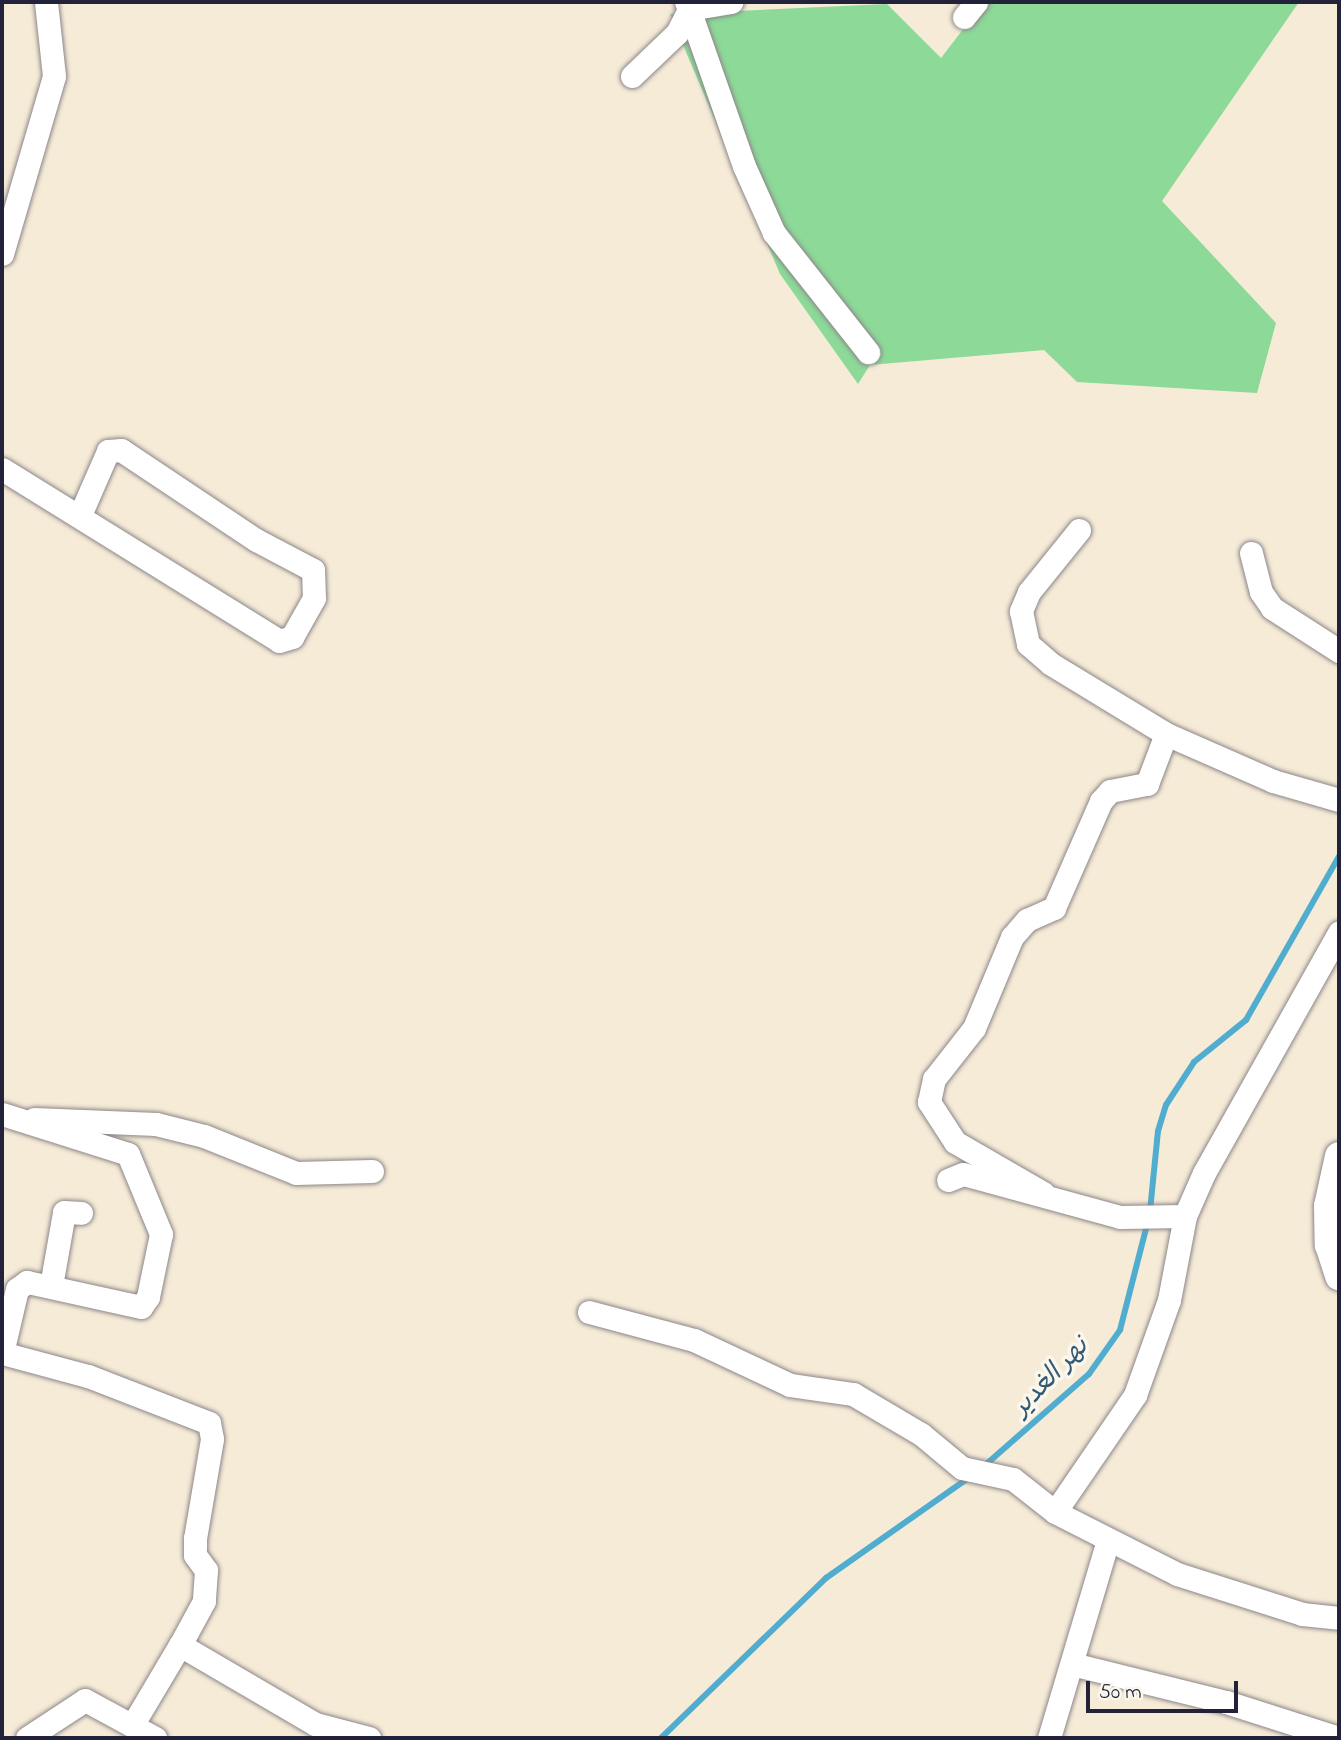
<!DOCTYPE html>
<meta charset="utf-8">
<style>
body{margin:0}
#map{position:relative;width:1341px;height:1740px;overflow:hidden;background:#f6ebd7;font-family:"Indie Flower","Playpen Sans Arabic",sans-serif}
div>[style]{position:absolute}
.green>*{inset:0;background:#8cd998}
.stream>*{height:6px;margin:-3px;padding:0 3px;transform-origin:3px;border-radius:3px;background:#50adcf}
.roads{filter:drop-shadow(0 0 2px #8c8689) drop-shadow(0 0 2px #8c8689)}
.minor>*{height:23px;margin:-11.5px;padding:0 11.5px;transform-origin:11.5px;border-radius:11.5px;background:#fff}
.tertiary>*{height:28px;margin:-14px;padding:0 14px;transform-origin:14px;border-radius:14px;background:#fff}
span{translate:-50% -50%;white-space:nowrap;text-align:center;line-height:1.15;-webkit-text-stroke:7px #fbf7ec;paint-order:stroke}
.water-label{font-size:26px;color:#345a76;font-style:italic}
.frame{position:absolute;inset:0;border:4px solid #22223b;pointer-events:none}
.scale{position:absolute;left:1086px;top:1681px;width:152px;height:32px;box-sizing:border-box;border:4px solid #22223b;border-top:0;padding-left:9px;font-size:21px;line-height:24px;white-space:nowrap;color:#22223b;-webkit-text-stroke:5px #fbf7ec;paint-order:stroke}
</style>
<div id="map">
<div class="green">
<div style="clip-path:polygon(984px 2px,1299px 2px,1162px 201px,1276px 323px,1257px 393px,1077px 382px,1044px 350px,870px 365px,858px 384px,780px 274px,670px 14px,887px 4px,941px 58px)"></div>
</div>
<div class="stream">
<div style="left:1150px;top:1211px;width:80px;rotate:-84.3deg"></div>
<div style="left:1158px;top:1131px;width:27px;rotate:-73deg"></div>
<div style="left:1166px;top:1105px;width:51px;rotate:-56.9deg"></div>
<div style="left:1194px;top:1062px;width:67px;rotate:-38.9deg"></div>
<div style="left:1246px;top:1020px;width:189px;rotate:-60.4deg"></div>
<div style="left:983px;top:1467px;width:141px;rotate:-41.3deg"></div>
<div style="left:1089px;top:1374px;width:54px;rotate:-54.8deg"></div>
<div style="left:1120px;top:1330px;width:113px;rotate:-75.6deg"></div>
<div style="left:661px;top:1738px;width:230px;rotate:-44.1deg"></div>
<div style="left:826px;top:1578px;width:177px;rotate:-35.1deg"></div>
</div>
<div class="roads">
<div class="minor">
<div style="left:686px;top:2px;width:8px;rotate:67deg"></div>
<div style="left:689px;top:9px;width:43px;rotate:-9.5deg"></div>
<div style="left:689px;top:9px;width:166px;rotate:70.7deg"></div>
<div style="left:744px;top:166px;width:73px;rotate:65.9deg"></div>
<div style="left:774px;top:233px;width:152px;rotate:51.7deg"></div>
<div style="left:964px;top:17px;width:19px;rotate:-51deg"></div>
<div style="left:632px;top:76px;width:62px;rotate:-43.7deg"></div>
<div style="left:677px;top:33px;width:27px;rotate:-63deg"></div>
<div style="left:2px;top:254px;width:185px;rotate:-73.7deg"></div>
<div style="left:54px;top:76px;width:74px;rotate:-96.2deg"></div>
<div style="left:2px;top:469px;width:326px;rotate:31.8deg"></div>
<div style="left:279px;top:641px;width:14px;rotate:-17deg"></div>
<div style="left:292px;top:637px;width:45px;rotate:-60.6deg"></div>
<div style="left:314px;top:598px;width:28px;rotate:-92deg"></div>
<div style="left:313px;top:570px;width:64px;rotate:-152.2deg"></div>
<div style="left:256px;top:540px;width:162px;rotate:-146.3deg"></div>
<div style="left:121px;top:450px;width:13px;rotate:176deg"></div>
<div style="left:108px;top:451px;width:70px;rotate:113.6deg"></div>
<div style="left:1079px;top:530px;width:80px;rotate:128.9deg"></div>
<div style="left:1029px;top:592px;width:21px;rotate:113deg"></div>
<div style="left:1021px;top:611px;width:34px;rotate:78deg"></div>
<div style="left:1028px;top:644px;width:30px;rotate:41deg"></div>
<div style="left:1051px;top:664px;width:135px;rotate:31.3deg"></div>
<div style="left:1166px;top:734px;width:117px;rotate:23.7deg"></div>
<div style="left:1273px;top:781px;width:69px;rotate:16.1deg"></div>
<div style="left:1251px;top:553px;width:40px;rotate:75.6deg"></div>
<div style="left:1261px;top:592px;width:19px;rotate:55deg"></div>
<div style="left:1272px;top:608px;width:80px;rotate:32.7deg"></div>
<div style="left:2px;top:1114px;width:132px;rotate:17.6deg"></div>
<div style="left:128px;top:1154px;width:87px;rotate:67.6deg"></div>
<div style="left:161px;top:1234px;width:64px;rotate:101.7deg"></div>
<div style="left:148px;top:1297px;width:12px;rotate:125deg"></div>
<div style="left:141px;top:1307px;width:117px;rotate:-167.6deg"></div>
<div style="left:27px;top:1282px;width:12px;rotate:145deg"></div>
<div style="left:17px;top:1289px;width:66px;rotate:103.2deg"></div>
<div style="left:34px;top:1119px;width:122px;rotate:2.3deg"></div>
<div style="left:156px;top:1124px;width:49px;rotate:14deg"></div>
<div style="left:204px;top:1136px;width:99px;rotate:21.9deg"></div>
<div style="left:296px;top:1173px;width:76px;rotate:-1.5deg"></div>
<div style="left:948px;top:1180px;width:16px;rotate:-22deg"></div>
<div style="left:963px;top:1174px;width:163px;rotate:15.3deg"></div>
<div style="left:1120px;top:1217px;width:65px;rotate:-0.9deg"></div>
<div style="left:1043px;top:1193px;width:102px;rotate:-149.9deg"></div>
<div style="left:955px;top:1142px;width:48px;rotate:-123deg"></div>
<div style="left:929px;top:1102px;width:24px;rotate:-78deg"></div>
<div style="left:934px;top:1079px;width:65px;rotate:-51.9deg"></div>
<div style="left:974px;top:1028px;width:99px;rotate:-67.3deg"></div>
<div style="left:1012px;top:937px;width:23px;rotate:-49deg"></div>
<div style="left:1027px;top:920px;width:30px;rotate:-24deg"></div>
<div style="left:1054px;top:908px;width:117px;rotate:-66.3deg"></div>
<div style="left:1101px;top:801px;width:13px;rotate:-48deg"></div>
<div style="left:1110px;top:791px;width:38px;rotate:-11deg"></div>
<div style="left:1147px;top:784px;width:53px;rotate:-69.2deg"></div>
<div style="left:51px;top:1286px;width:75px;rotate:-80deg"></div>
<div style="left:64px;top:1212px;width:17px;rotate:3deg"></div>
<div style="left:589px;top:1312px;width:109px;rotate:14.9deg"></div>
<div style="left:694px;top:1340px;width:106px;rotate:25.1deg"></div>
<div style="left:790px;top:1385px;width:64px;rotate:8.1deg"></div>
<div style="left:853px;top:1394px;width:79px;rotate:30.5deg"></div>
<div style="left:921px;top:1434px;width:53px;rotate:39.7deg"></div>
<div style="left:962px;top:1468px;width:52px;rotate:12.2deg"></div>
<div style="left:1013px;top:1479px;width:53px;rotate:38.2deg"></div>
<div style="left:1055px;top:1512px;width:137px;rotate:26.9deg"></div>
<div style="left:1177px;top:1574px;width:131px;rotate:17.7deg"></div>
<div style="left:1302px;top:1614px;width:37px;rotate:6deg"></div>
<div style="left:2px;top:1353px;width:89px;rotate:15deg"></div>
<div style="left:88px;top:1376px;width:130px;rotate:21.2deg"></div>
<div style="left:209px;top:1423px;width:16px;rotate:79deg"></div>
<div style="left:212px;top:1439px;width:100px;rotate:99.7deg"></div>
<div style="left:195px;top:1538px;width:17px;rotate:90deg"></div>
<div style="left:195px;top:1555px;width:19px;rotate:54deg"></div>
<div style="left:206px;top:1570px;width:31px;rotate:94deg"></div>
<div style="left:204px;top:1601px;width:50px;rotate:118.6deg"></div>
<div style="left:1055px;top:1512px;width:142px;rotate:-55.6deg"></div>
<div style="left:1135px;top:1395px;width:101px;rotate:-70.3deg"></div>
<div style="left:1169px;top:1300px;width:86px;rotate:-79.2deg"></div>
<div style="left:1185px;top:1216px;width:47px;rotate:-66.2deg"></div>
<div style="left:1204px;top:1173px;width:276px;rotate:-60.7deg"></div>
<div style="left:1072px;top:1664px;width:159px;rotate:13.9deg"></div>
<div style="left:1226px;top:1702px;width:119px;rotate:17.7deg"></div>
<div style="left:133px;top:1724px;width:92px;rotate:-59.3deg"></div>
<div style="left:180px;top:1645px;width:156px;rotate:30.3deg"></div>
<div style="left:315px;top:1724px;width:56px;rotate:14.5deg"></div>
<div style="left:27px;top:1738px;width:69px;rotate:-33.2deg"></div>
<div style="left:85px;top:1700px;width:80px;rotate:28.5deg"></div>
<div style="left:1049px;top:1738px;width:207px;rotate:-73.4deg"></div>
</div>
<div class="tertiary">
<div style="left:1339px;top:1156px;width:51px;rotate:102.4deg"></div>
<div style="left:1328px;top:1206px;width:39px;rotate:89deg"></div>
<div style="left:1329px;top:1245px;width:33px;rotate:72deg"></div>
</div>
</div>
<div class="water-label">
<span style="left:1052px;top:1378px;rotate:-46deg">نهر الغدير</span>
</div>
<div class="frame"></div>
<div class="scale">50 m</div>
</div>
